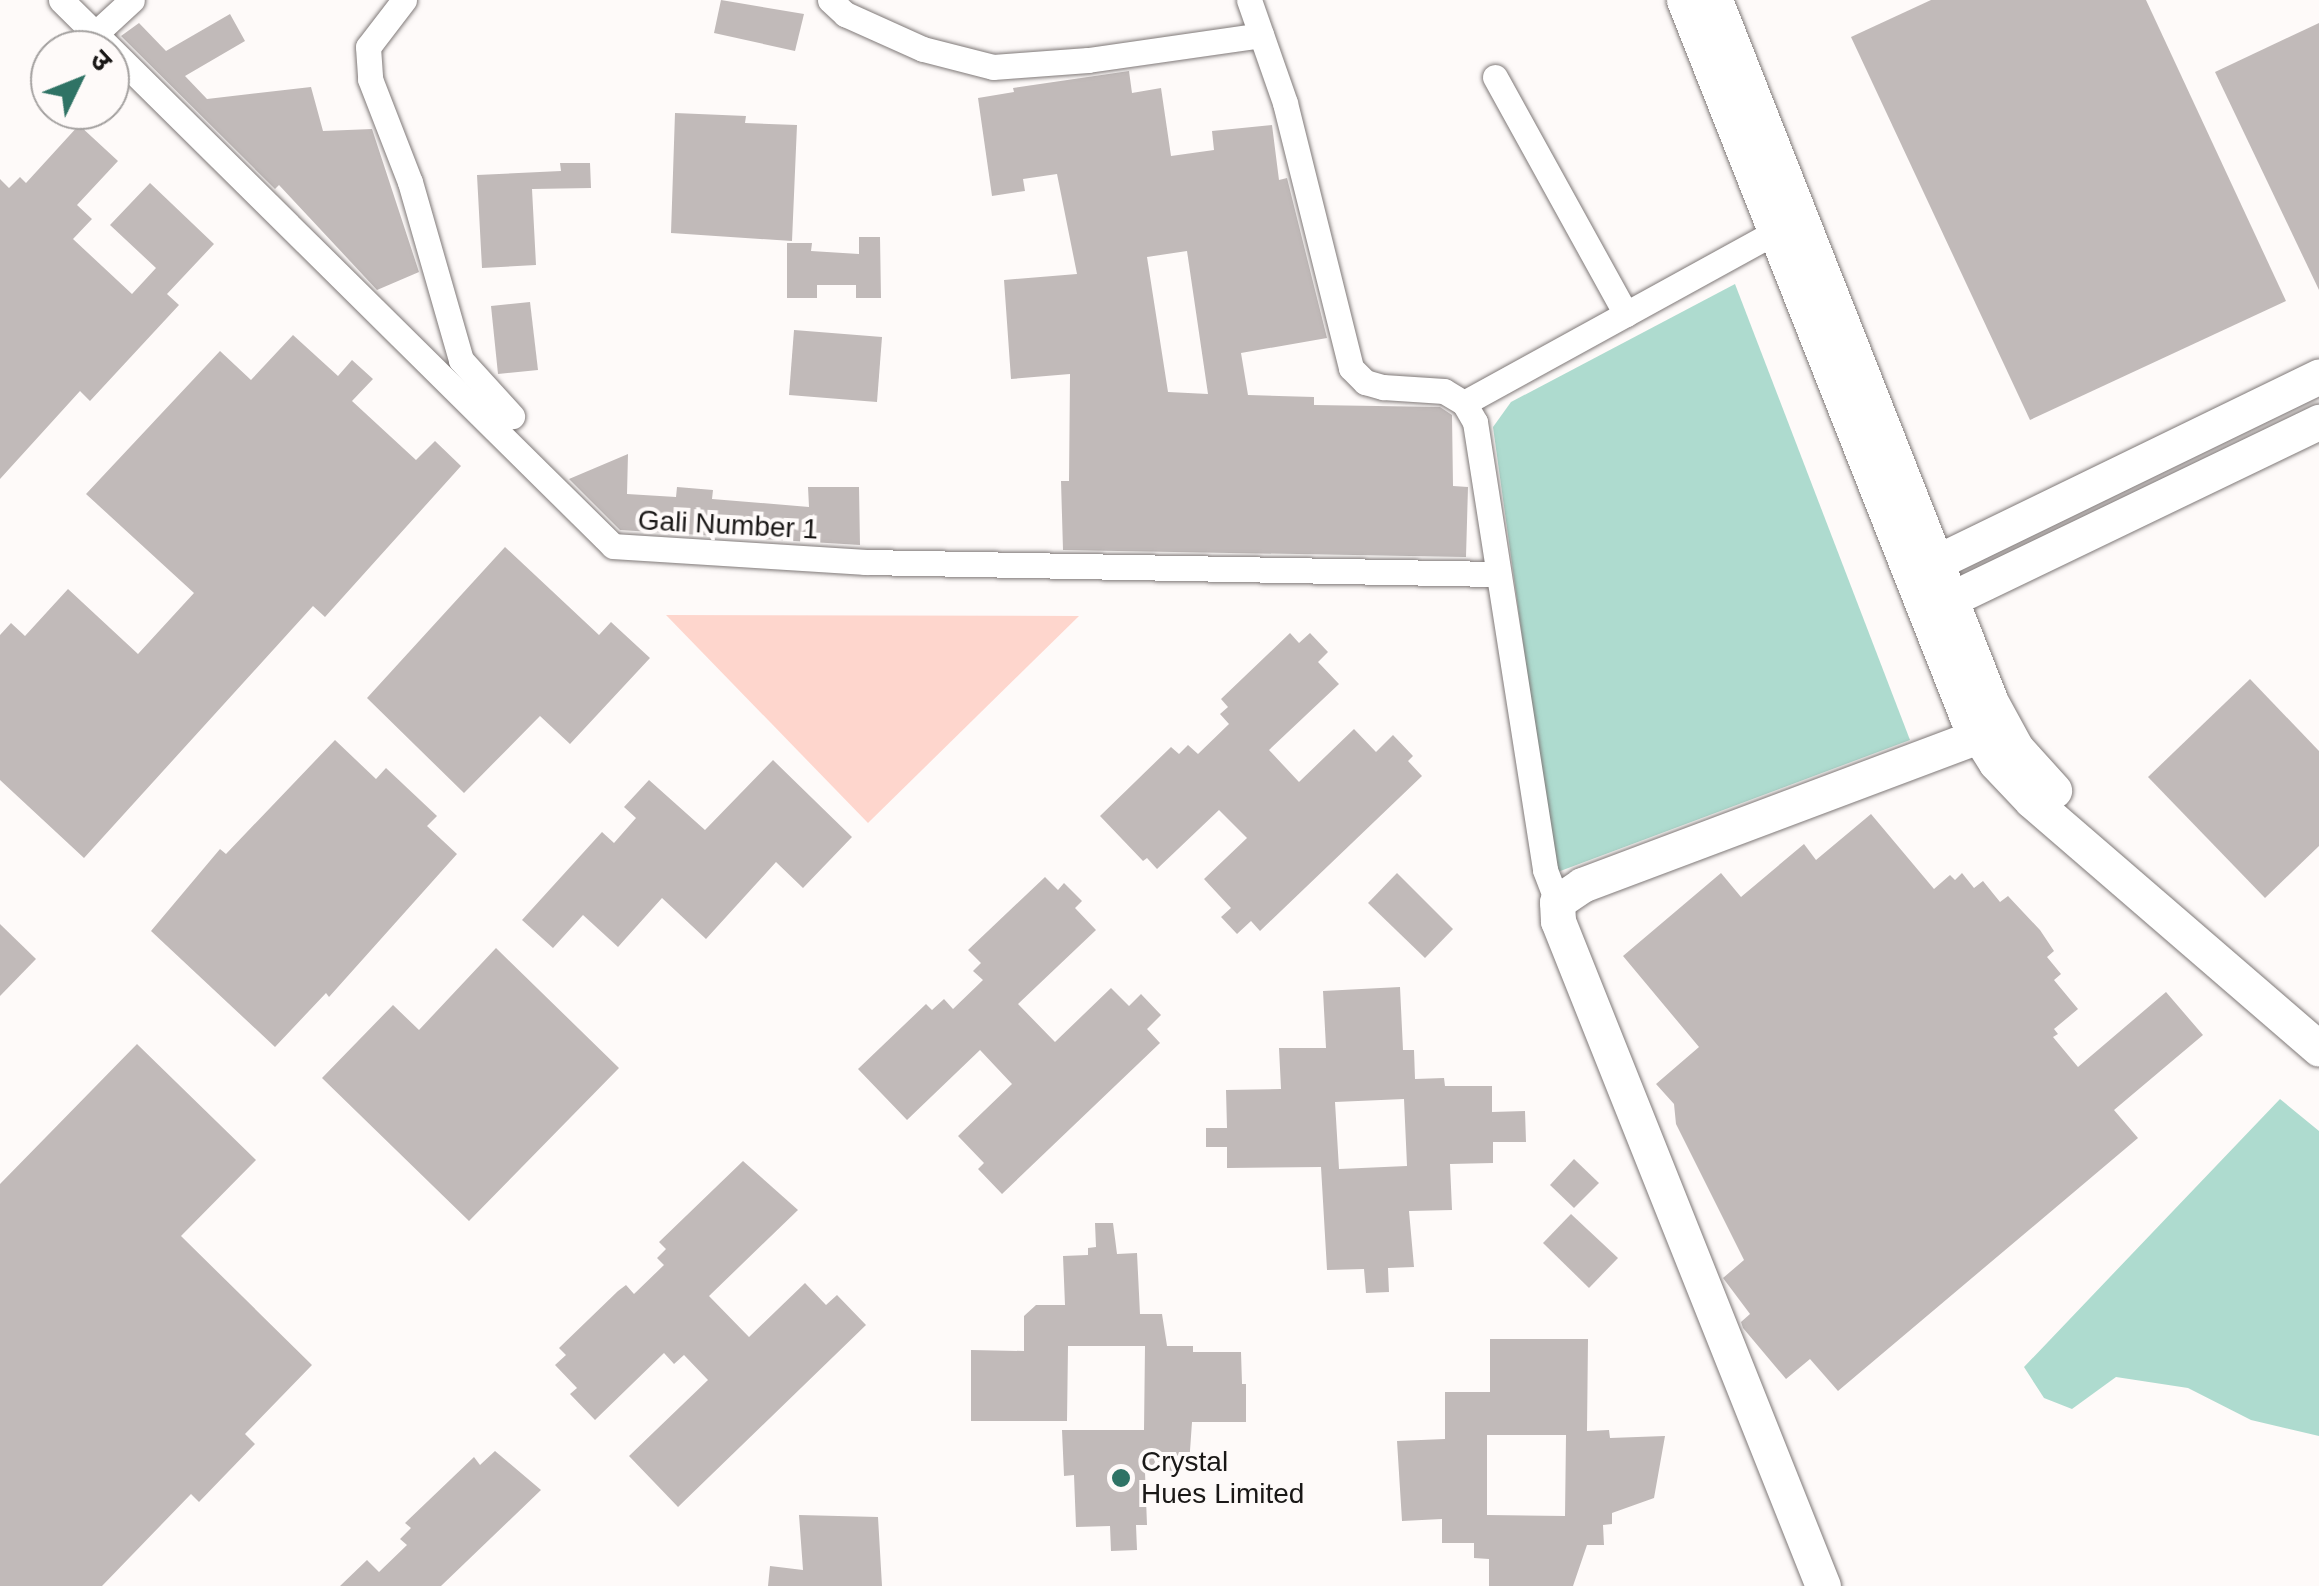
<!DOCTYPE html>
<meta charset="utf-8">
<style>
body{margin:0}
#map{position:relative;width:2319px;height:1586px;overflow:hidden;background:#fefaf9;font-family:Helvetica,"Noto Sans Devanagari",sans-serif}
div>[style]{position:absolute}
.green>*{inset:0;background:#fed6cd}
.water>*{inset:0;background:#aedbcf}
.building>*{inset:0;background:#c1bab9}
.roads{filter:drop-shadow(0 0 2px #7f7978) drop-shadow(0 0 2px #7f7978)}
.street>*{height:25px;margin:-12.5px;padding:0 12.5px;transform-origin:12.5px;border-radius:12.5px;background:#fff}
.secondary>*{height:35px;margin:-17.5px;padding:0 17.5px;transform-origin:17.5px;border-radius:17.5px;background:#fff}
.dots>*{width:28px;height:28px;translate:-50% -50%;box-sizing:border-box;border:5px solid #fefaf9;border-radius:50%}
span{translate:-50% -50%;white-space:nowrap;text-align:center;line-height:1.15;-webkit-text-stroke:8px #fefaf9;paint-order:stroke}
.street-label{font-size:28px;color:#1a1817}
.poi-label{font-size:28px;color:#1a1817}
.left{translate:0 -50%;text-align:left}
.north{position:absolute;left:30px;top:30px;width:100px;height:100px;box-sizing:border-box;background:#fefaf9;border:2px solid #a3a09f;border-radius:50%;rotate:47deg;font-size:28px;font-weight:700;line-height:40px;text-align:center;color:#1a1817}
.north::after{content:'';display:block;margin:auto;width:35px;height:45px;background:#2f7365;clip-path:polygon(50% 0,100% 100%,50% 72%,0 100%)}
</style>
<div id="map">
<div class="green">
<div style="clip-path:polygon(666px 615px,1079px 616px,868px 823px)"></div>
</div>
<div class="water">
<div style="clip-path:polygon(1735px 284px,1910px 740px,1555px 873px,1493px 427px,1511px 402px)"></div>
<div style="clip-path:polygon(2280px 1099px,2319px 1131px,2319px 1436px,2251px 1420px,2188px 1388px,2116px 1377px,2072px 1409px,2044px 1398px,2024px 1367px)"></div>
</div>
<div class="building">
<div style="clip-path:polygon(721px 0,804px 14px,795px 51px,714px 33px)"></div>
<div style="clip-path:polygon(1931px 0,2146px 0,2286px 301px,2030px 420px,1851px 37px)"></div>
<div style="clip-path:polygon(230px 14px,245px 41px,185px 76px,207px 99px,311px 87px,323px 131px,372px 129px,419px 272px,377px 290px,279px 185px,275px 189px,121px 36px,139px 23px,166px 51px)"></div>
<div style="clip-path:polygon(2319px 23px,2319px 290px,2215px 72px)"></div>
<div style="clip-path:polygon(evenodd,1129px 71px,1132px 93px,1161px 88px,1171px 156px,1214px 150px,1212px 131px,1272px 125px,1279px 180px,1287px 178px,1327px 338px,1241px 353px,1248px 395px,1314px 397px,1314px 405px,1440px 407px,1452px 415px,1453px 486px,1468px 487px,1466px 557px,1063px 550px,1061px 481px,1069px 481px,1070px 374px,1011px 379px,1004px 280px,1077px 274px,1057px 174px,1023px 179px,1025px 191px,992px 196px,978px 98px,1014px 92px,1013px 88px,1129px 71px,1187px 251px,1208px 394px,1168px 392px,1147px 257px,1187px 251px)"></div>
<div style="clip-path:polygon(675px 113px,746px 116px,745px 123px,797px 125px,792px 241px,671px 233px)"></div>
<div style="clip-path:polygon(79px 125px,118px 161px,77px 205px,92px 219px,73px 239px,132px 294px,156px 268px,110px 225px,150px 183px,214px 244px,167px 294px,179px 305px,90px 401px,80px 391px,0 479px,0 179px,9px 188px,20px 177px,26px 183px)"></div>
<div style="clip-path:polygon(560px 163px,590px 163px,591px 188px,532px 189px,536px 265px,482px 268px,477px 175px,561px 171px)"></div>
<div style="clip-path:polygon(859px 237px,880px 237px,881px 298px,856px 298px,856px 285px,817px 285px,817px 298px,787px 298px,787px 243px,812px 243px,811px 251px,859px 254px)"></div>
<div style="clip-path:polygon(530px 302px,538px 370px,498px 374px,491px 306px)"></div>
<div style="clip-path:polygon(794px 330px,882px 337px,877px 402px,789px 395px)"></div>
<div style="clip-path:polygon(293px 335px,338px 376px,352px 360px,373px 379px,352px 401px,416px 460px,435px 441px,461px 466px,325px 617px,313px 606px,84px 858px,0 780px,0 635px,11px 623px,25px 636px,68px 589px,138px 654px,194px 593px,86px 494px,220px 351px,251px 380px)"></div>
<div style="clip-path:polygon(628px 454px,627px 494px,676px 497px,677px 487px,713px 490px,712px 499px,809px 507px,808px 487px,859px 487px,860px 545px,620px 530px,569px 479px)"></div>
<div style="clip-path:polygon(505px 547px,599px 635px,611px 622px,650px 658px,570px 744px,540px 716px,464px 793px,367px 698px)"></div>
<div style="clip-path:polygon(1290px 633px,1299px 643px,1310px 633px,1328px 652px,1318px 662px,1339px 684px,1269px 750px,1299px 782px,1354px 729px,1376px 752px,1393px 735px,1413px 756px,1408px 761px,1422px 776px,1260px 931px,1251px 921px,1237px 934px,1221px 917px,1231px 908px,1204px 879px,1247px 838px,1219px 810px,1157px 869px,1147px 858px,1143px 861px,1100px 816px,1171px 747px,1179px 754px,1188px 745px,1198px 754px,1229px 724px,1220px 714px,1228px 707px,1221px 699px)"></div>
<div style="clip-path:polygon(2250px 679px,2319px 751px,2319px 846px,2265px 898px,2148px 777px)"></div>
<div style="clip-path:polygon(335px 740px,376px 779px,386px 768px,437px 816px,427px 826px,457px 854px,329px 997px,326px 993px,275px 1047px,151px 931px,220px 849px,226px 854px)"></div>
<div style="clip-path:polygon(773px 760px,852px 837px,803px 888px,776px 862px,706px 939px,662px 898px,618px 947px,583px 915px,553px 948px,522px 920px,602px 832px,614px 843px,636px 818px,624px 807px,649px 780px,705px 830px)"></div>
<div style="clip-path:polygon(1871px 814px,1934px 889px,1950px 875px,1955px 880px,1962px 873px,1974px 888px,1983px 881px,2000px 902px,2008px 896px,2040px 930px,2054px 951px,2047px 957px,2061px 974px,2054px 980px,2078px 1009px,2054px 1029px,2058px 1034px,2053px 1037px,2078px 1067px,2166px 992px,2203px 1035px,2114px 1110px,2138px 1138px,1838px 1391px,1810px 1359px,1786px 1379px,1743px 1328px,1741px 1322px,1750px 1314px,1723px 1278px,1744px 1260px,1676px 1124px,1674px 1104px,1656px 1084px,1699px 1047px,1623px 956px,1721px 873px,1741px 897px,1804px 844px,1816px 860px)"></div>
<div style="clip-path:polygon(1397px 873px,1453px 929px,1425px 958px,1368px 903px)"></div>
<div style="clip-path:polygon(1045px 877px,1058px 890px,1064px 883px,1082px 901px,1075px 908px,1096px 930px,1018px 1004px,1055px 1042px,1111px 988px,1129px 1006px,1141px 994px,1161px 1015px,1147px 1029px,1160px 1043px,1002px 1194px,978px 1169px,984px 1163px,958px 1136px,1012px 1084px,980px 1050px,907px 1120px,858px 1069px,926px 1004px,932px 1010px,944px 999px,953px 1009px,983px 980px,973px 971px,981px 963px,968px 950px)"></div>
<div style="clip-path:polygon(0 924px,36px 959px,0 996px)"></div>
<div style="clip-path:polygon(496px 948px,619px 1068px,469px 1221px,322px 1078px,393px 1005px,419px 1030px)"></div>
<div style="clip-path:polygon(evenodd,1400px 987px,1403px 1050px,1414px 1050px,1415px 1079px,1444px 1078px,1445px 1086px,1492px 1086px,1492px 1112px,1525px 1111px,1526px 1142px,1493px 1142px,1493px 1163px,1450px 1164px,1452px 1210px,1409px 1211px,1414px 1267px,1388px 1268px,1389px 1292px,1366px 1293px,1364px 1269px,1327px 1270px,1321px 1167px,1227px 1168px,1227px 1147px,1206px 1147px,1206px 1128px,1227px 1128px,1226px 1090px,1281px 1089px,1279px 1048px,1326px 1048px,1323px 991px,1400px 987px,1404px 1099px,1407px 1166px,1339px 1169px,1335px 1102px,1404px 1099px)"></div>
<div style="clip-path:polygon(137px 1044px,256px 1160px,181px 1236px,312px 1365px,245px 1434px,255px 1444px,199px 1502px,191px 1494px,102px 1586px,0 1586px,0 1184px)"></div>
<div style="clip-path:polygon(1574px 1159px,1599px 1183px,1574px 1208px,1550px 1185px)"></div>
<div style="clip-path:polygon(743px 1161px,798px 1210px,709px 1296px,749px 1337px,805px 1283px,826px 1305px,837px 1295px,866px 1325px,678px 1507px,629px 1456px,708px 1380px,684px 1355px,674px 1364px,664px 1353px,595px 1420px,570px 1394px,577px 1388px,555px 1365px,566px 1355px,559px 1348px,618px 1291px,626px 1285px,634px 1294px,664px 1265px,657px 1258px,666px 1249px,659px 1242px)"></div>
<div style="clip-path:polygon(1571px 1214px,1618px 1258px,1589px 1288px,1543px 1243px)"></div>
<div style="clip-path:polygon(1095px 1223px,1113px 1223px,1117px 1254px,1137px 1253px,1140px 1314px,1162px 1314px,1167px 1346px,1193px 1346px,1193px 1352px,1241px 1352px,1242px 1384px,1246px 1384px,1246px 1422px,1192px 1422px,1189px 1465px,1181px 1471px,1145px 1472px,1147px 1525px,1136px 1525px,1137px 1550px,1111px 1551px,1110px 1526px,1076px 1527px,1074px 1475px,1064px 1476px,1062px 1430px,1144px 1430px,1145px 1346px,1068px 1346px,1067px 1421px,971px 1421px,971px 1350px,1024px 1351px,1024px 1316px,1036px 1305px,1065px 1305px,1063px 1256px,1088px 1255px,1088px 1248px,1096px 1247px)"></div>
<div style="clip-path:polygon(evenodd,1490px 1339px,1588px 1339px,1587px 1431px,1609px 1430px,1610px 1438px,1665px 1436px,1654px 1498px,1612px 1513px,1612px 1524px,1603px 1525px,1604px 1545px,1587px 1545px,1573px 1586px,1489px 1586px,1489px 1559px,1474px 1558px,1474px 1543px,1442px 1543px,1442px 1519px,1402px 1521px,1397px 1441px,1445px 1439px,1445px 1392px,1490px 1392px,1490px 1339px,1487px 1435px,1566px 1435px,1565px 1516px,1487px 1515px,1487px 1435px)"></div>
<div style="clip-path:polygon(495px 1451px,541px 1490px,441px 1586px,340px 1586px,367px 1560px,379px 1572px,407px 1545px,400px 1539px,411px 1528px,405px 1523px,474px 1457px,480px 1465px)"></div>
<div style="clip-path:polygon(799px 1515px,878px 1517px,882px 1586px,768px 1586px,770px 1566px,803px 1570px)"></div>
</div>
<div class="roads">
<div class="street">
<div style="left:61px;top:0;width:776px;rotate:44.69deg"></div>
<div style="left:613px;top:546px;width:253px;rotate:3.6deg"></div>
<div style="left:865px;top:562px;width:633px;rotate:1.09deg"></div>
<div style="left:404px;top:0;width:59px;rotate:127.5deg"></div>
<div style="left:368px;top:47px;width:32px;rotate:86deg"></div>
<div style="left:370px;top:79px;width:110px;rotate:68.8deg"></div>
<div style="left:410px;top:182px;width:185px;rotate:74deg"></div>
<div style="left:461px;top:360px;width:76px;rotate:47.7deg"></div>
<div style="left:830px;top:0;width:21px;rotate:43deg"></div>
<div style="left:845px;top:14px;width:85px;rotate:24.2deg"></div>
<div style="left:923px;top:49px;width:72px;rotate:14.4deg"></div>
<div style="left:993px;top:67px;width:95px;rotate:-4.2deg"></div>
<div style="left:1088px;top:60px;width:175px;rotate:-8.2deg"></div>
<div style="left:1249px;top:0;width:109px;rotate:70.7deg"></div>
<div style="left:1285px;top:103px;width:273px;rotate:76deg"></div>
<div style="left:1351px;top:368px;width:20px;rotate:45deg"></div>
<div style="left:1365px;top:382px;width:19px;rotate:16deg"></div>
<div style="left:1383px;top:387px;width:61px;rotate:3.8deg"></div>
<div style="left:1444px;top:391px;width:23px;rotate:31deg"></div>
<div style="left:1464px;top:403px;width:22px;rotate:60deg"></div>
<div style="left:1475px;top:422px;width:453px;rotate:81.1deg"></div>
<div style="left:1545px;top:870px;width:34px;rotate:69deg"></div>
<div style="left:95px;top:34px;width:50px;rotate:-42.6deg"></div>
<div style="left:1495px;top:77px;width:271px;rotate:61.1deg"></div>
<div style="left:1464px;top:403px;width:355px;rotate:-28.8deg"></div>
</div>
<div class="secondary">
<div style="left:1684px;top:0;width:771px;rotate:68.46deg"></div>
<div style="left:1967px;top:717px;width:54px;rotate:57.8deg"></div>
<div style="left:1996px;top:763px;width:52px;rotate:46.5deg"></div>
<div style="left:2032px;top:801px;width:379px;rotate:40.8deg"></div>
<div style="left:1715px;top:0;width:754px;rotate:68.54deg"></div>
<div style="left:1991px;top:702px;width:52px;rotate:61.5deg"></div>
<div style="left:2016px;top:748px;width:57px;rotate:47.9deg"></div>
<div style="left:1914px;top:573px;width:450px;rotate:-25.9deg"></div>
<div style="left:1928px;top:610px;width:434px;rotate:-25.7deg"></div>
<div style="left:1823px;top:1586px;width:716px;rotate:-111.73deg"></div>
<div style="left:1558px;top:921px;width:19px;rotate:-93deg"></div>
<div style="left:1557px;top:902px;width:30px;rotate:-34deg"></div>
<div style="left:1582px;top:885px;width:424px;rotate:-20.6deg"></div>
</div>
</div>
<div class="dots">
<div style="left:1121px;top:1478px;background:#2f7365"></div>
</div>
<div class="street-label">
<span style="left:728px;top:525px;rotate:3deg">Gali Number 1</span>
</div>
<div class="poi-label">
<span class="left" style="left:1141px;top:1478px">Crystal<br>Hues Limited</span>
</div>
<div class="north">उ</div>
</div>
